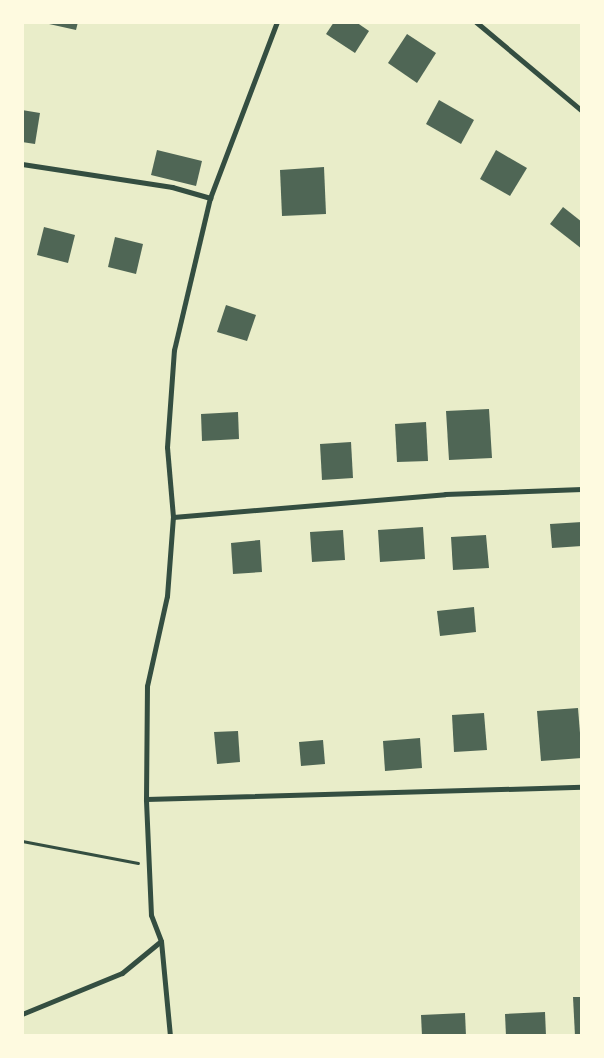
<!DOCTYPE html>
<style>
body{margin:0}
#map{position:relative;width:604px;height:1058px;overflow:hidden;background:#e9edc9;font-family:"Sofia Sans Condensed",sans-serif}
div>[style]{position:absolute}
.building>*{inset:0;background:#4f6655}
.path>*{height:3px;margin:-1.5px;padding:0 1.5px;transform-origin:1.5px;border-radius:1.5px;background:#344e41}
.minor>*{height:5px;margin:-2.5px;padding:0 2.5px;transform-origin:2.5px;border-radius:2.5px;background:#344e41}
span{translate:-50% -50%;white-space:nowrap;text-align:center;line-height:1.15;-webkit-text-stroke:4px #fefae0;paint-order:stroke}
.frame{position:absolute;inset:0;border:24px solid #fefae0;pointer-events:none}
</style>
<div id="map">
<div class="building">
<div style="clip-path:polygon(40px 22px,78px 22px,76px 30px)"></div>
<div style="clip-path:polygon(334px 22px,356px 22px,369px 31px,355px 53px,326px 34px)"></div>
<div style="clip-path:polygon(407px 34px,436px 53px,417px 83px,388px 63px)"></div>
<div style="clip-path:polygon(439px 100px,474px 120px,461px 144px,426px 124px)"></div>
<div style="clip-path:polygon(22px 110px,40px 113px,35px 144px,22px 142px)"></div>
<div style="clip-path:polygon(157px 150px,202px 161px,196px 186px,151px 175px)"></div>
<div style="clip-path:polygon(496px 150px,527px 168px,510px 196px,480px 179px)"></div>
<div style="clip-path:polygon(324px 167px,326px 214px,282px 216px,280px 170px)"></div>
<div style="clip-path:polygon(563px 207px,582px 222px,582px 249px,550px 224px)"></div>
<div style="clip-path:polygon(44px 227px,75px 235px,68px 263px,37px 255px)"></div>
<div style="clip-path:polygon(115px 237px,143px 244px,136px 274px,108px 267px)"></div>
<div style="clip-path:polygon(226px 305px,256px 315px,247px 341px,217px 332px)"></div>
<div style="clip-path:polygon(489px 409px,492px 458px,449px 460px,446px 411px)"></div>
<div style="clip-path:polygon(238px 412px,239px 439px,202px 441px,201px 414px)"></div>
<div style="clip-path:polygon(426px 422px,428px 461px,397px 462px,395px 424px)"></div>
<div style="clip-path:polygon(351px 442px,353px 478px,322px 480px,320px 444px)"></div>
<div style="clip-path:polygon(582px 522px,582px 546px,552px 548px,550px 524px)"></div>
<div style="clip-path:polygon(423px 527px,425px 559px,380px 562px,378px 530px)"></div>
<div style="clip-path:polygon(343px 530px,345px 560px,312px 562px,310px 532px)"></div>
<div style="clip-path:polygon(486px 535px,489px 568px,453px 570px,451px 537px)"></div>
<div style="clip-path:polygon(260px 540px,262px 572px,233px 574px,231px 543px)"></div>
<div style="clip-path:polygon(474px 607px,476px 632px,440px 636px,437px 611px)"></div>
<div style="clip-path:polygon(578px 708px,582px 758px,541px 761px,537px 711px)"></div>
<div style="clip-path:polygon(484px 713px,487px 750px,454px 752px,452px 715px)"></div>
<div style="clip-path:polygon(238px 731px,240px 762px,217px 764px,214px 732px)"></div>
<div style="clip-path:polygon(420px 738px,422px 768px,385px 771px,383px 741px)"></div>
<div style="clip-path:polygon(323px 740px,325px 764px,301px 766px,299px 742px)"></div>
<div style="clip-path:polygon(573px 997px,582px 997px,582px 1036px,575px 1036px)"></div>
<div style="clip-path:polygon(545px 1012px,546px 1036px,506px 1036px,505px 1014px)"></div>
<div style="clip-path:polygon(465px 1013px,466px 1036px,422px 1036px,421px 1015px)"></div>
</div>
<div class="path">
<div style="left:22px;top:841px;width:118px;rotate:10.7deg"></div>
</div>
<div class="minor">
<div style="left:476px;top:22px;width:138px;rotate:40deg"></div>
<div style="left:22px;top:164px;width:152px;rotate:8.7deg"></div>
<div style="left:172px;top:187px;width:40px;rotate:16deg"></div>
<div style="left:173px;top:517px;width:273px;rotate:-4.8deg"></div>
<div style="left:445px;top:494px;width:137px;rotate:-2.1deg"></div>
<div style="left:146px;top:799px;width:436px;rotate:-1.6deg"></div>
<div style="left:22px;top:1014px;width:108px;rotate:-22.3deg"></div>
<div style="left:122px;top:973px;width:50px;rotate:-39.4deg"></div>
<div style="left:170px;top:1036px;width:95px;rotate:-95.4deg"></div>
<div style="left:161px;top:941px;width:28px;rotate:-111deg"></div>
<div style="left:151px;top:915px;width:116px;rotate:-92.5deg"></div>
<div style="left:146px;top:799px;width:113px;rotate:-89.5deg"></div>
<div style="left:147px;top:686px;width:92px;rotate:-77.5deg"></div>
<div style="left:167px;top:596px;width:79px;rotate:-85.7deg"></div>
<div style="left:173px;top:517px;width:70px;rotate:-94.9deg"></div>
<div style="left:167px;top:447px;width:97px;rotate:-85.9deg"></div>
<div style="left:174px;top:350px;width:156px;rotate:-76.7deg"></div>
<div style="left:210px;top:198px;width:188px;rotate:-69.2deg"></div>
</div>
<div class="frame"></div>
</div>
